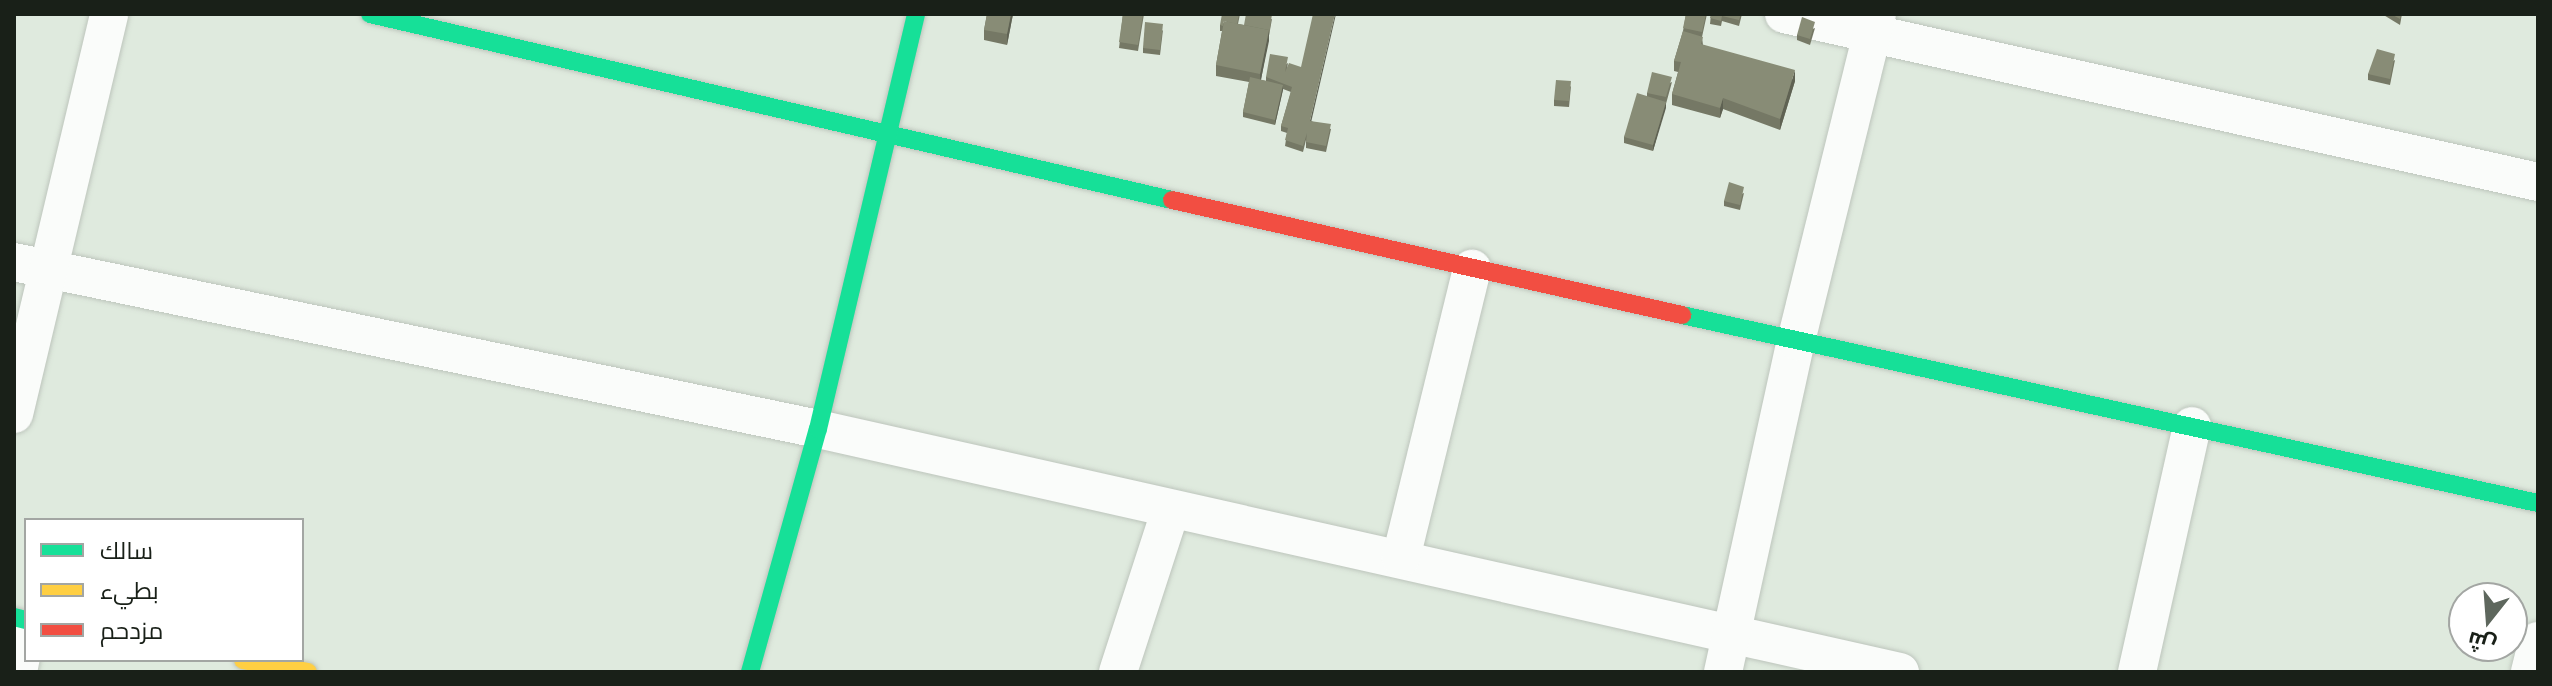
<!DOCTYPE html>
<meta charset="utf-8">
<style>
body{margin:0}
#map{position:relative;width:2552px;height:686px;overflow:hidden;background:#dfeade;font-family:Ubuntu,Cairo,sans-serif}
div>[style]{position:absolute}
.roads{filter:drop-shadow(0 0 2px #bdc5bc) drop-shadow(0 0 2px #bdc5bc)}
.street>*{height:38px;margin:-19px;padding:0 19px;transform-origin:19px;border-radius:19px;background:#fafcfa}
.fast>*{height:18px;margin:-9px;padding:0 9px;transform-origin:9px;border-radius:9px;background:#16e098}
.slow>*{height:18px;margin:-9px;padding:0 9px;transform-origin:9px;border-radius:9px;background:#ffcf43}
.jam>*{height:18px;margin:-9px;padding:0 9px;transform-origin:9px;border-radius:9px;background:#f24e42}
.wall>*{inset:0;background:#757865}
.shaded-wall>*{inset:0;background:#5f6253}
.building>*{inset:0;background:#888c76}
span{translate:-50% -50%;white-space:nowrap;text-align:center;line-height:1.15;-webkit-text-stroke:8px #fff;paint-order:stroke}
.frame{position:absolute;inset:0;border:16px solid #192018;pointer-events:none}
.legend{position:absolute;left:24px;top:518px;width:280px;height:144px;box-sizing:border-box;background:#fff;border:2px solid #a3a6a3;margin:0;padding:10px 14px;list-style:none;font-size:24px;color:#192018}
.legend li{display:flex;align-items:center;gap:16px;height:40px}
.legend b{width:40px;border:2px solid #a3a6a3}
.north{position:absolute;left:2448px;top:582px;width:80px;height:80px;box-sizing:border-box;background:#fff;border:2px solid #a3a6a3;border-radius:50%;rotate:197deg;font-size:22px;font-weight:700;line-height:32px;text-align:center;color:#192018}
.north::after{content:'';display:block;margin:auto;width:28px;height:36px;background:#5e675d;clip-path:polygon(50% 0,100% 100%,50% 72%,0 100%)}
</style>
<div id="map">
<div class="roads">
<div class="street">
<div style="left:1784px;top:14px;width:772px;rotate:12.56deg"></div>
<div style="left:14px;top:262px;width:821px;rotate:11.73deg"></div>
<div style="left:818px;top:429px;width:1109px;rotate:12.66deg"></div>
<div style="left:14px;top:414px;width:411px;rotate:-76.6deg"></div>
<div style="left:1401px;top:558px;width:298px;rotate:-76.2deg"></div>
<div style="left:18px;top:672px;width:42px;rotate:-79deg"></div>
<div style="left:1118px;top:672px;width:171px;rotate:-72deg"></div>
<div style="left:1723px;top:672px;width:339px;rotate:-77.6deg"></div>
<div style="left:1796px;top:341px;width:337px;rotate:-76.1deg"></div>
<div style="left:2137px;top:672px;width:252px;rotate:-77.4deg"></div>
<div style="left:2530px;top:672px;width:32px;rotate:-76deg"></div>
</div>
<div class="fast">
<div style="left:370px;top:14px;width:823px;rotate:13.06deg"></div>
<div style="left:1682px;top:315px;width:876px;rotate:12.39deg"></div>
<div style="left:14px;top:617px;width:12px;rotate:14deg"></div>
<div style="left:750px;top:672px;width:252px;rotate:-74.4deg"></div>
<div style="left:818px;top:429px;width:426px;rotate:-76.7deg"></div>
</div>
<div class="slow">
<div style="left:243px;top:660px;width:66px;rotate:10.5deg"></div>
</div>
<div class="jam">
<div style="left:1172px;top:200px;width:523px;rotate:12.71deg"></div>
</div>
</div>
<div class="wall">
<div style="clip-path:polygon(987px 14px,1013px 14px,1007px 45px,984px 40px,984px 30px)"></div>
<div style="clip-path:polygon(1123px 14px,1144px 14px,1138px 51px,1119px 48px)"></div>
<div style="clip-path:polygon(1240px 14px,1238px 24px,1244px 25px,1272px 19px,1261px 80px,1266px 81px,1266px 77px,1288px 63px,1287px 69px,1311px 121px,1331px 129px,1326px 152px,1306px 148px,1306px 140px,1303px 152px,1285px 146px,1287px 133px,1281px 131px,1281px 126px,1291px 92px,1283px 89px,1275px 125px,1243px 117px,1243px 112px,1249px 82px,1216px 76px,1216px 65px,1222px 31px,1220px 31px,1220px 25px)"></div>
<div style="clip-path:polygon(1686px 14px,1707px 14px,1702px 37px,1703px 45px,1795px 81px,1780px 130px,1723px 109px,1720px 118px,1672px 105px,1672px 94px,1678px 72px,1674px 71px,1674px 61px,1683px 31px)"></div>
<div style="clip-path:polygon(1711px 14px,1742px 14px,1739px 26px,1722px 21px,1721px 26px,1710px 24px)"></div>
<div style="clip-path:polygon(2382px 14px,2402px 14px,2400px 25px)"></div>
<div style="clip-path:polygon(1815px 28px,1810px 45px,1797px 40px,1797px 35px)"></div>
<div style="clip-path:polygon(1163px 30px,1160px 55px,1143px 53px,1143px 48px)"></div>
<div style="clip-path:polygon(2395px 60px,2390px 85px,2368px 80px,2368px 74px)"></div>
<div style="clip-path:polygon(1672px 82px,1653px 151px,1624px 143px,1624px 137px,1647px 96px,1647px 93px)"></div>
<div style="clip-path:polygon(1571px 86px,1569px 107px,1554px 106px,1554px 100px)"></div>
<div style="clip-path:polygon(1744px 193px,1740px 210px,1724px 206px,1724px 201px)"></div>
</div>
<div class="shaded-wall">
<div style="clip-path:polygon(1011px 14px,1013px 14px,1007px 45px,1007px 34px)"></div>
<div style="clip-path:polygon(1335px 14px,1336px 14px,1310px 127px,1310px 121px)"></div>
<div style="clip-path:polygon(1269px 30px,1269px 41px,1260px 84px,1260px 74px)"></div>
<div style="clip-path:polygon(1795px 70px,1795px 81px,1780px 130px,1780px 119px)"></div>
<div style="clip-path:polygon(1283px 85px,1283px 90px,1275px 125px,1275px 120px)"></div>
<div style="clip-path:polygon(1723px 98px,1723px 109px,1720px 118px,1720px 108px)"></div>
<div style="clip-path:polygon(1666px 102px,1666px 108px,1653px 151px,1653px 145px)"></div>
</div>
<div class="building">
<div style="clip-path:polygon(987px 14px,1011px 14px,1007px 34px,984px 30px)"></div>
<div style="clip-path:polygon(1123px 14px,1143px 14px,1138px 45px,1119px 42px)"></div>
<div style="clip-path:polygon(1222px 14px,1239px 14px,1237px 24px,1224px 21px,1223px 26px,1220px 25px)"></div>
<div style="clip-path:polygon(1246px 14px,1272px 14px,1269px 35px,1269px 30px,1244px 25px)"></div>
<div style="clip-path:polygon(1313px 14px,1335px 14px,1310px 121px,1331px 124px,1326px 146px,1306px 142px,1307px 133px,1303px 146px,1285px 140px,1288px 128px,1281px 126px,1292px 87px,1266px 77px,1270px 54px,1288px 57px,1285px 72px,1289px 63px,1301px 67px)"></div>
<div style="clip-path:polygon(1686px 14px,1706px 14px,1702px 32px,1683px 28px)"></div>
<div style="clip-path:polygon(1711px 14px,1741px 14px,1739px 20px,1722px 16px,1721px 21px,1710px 18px)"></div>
<div style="clip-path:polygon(2391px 14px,2401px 14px,2400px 19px)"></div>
<div style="clip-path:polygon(1802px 17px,1815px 22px,1810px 39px,1797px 35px)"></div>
<div style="clip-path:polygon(1224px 21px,1269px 30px,1260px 74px,1216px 65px)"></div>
<div style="clip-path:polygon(1145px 22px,1163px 24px,1160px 50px,1143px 48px)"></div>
<div style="clip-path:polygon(1683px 31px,1703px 37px,1701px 44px,1795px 70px,1780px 119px,1723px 98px,1720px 108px,1672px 94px,1681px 62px,1674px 61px)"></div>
<div style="clip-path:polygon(2377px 49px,2395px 54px,2390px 79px,2368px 74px)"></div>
<div style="clip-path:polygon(1652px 72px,1672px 77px,1666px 97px,1647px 93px)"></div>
<div style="clip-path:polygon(1250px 77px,1283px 85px,1275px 120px,1243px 112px)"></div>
<div style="clip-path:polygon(1556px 80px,1571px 81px,1569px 101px,1554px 100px)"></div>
<div style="clip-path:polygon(1637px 93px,1666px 102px,1653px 145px,1624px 137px)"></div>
<div style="clip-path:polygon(1729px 182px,1744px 187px,1740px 205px,1724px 201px)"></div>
</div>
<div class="frame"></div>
<ul class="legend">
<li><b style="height:10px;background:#16e098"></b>سالك</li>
<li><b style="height:10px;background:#ffcf43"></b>بطيء</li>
<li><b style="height:10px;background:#f24e42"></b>مزدحم</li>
</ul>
<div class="north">ش</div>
</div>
